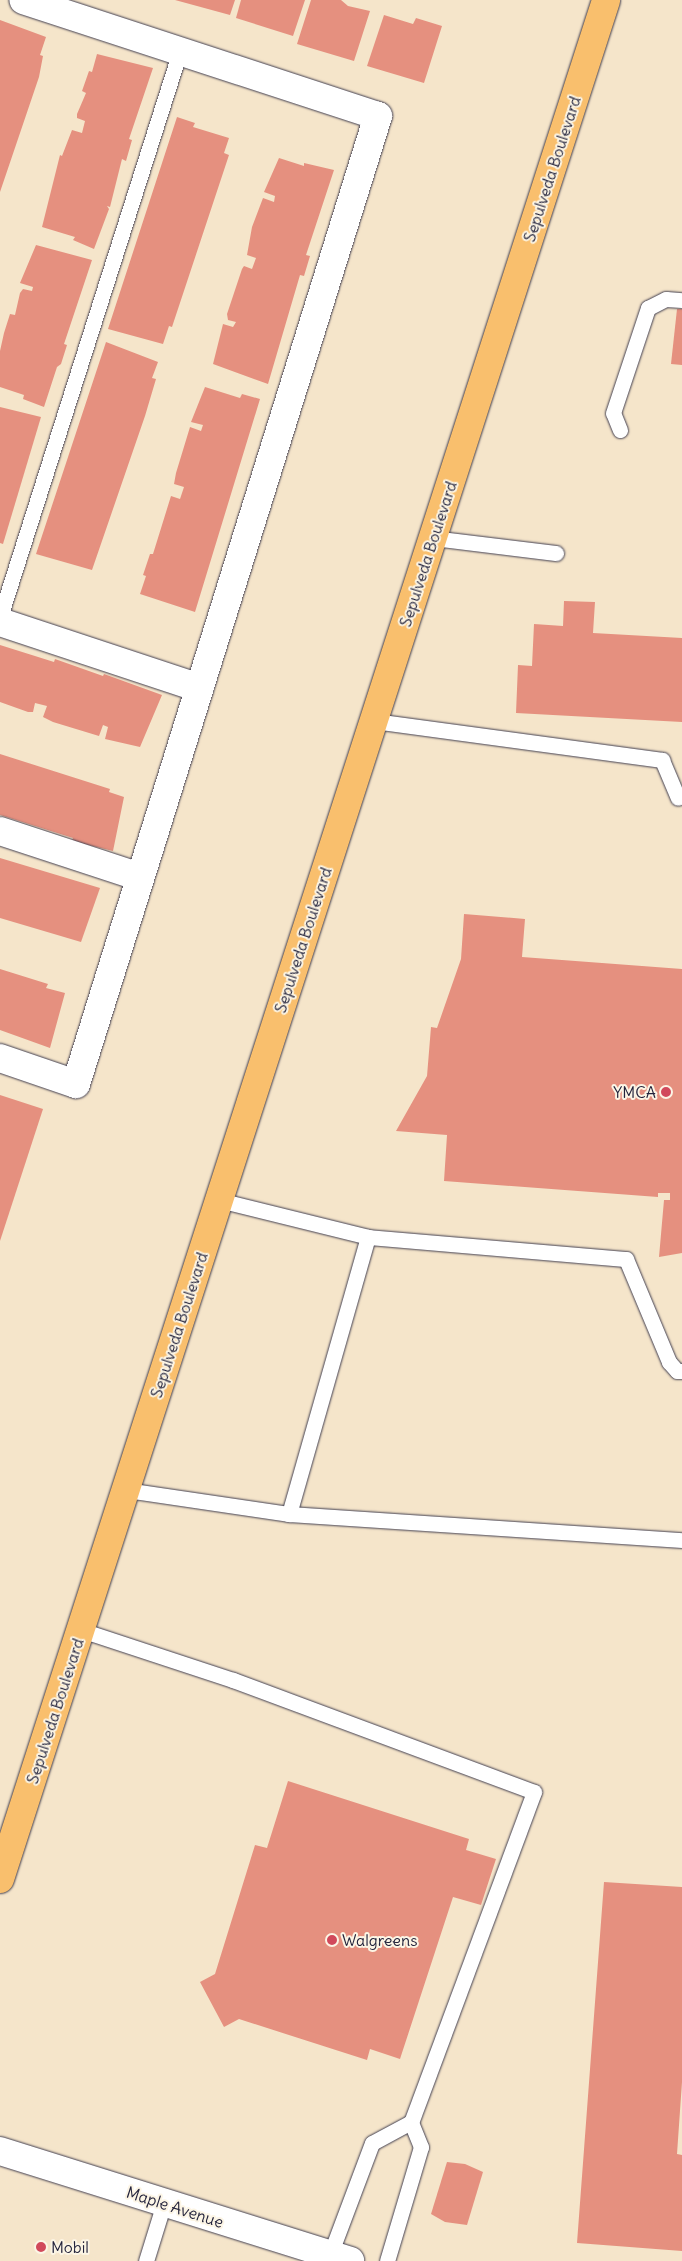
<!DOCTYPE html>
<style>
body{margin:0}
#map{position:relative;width:682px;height:2261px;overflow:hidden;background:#f5e5ca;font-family:Delius,sans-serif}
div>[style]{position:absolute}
.building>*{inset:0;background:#e5907f}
.roads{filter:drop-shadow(0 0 1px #423f50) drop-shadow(0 0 1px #423f50)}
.service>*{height:15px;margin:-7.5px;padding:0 7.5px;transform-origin:7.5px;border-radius:7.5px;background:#fff}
.minor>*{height:28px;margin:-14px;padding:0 14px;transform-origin:14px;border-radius:14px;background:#fff}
.tertiary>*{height:28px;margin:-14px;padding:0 14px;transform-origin:14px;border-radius:14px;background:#fff}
.primary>*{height:28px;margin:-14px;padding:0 14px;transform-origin:14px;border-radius:14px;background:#f9bf6d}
.dots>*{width:14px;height:14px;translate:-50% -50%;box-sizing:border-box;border:2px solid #fcf5e5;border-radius:50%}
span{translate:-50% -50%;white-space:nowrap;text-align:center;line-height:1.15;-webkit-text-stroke:4px #fcf5e5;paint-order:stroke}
.street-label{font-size:16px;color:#22223b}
.poi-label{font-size:16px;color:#22223b}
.right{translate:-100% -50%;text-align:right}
.left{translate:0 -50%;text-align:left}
</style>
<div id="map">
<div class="building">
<div style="clip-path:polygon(175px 0,235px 0,230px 15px)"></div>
<div style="clip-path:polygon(241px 0,305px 0,293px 36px,236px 18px)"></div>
<div style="clip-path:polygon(311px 0,341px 0,348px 6px,370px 11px,354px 61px,297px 44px)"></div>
<div style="clip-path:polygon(384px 15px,413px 24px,416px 18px,442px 26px,424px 83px,367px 66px)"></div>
<div style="clip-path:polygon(0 20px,46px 37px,40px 55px,43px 56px,39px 77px,0 192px)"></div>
<div style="clip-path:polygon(97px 54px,153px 68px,129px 139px,132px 140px,126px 161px,122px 159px,110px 207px,107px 206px,109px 209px,94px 249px,73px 240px,75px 237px,42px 227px,60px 155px,62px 156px,72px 130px,82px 133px,85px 121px,77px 118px,77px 114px,86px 93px,82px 91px,89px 71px,92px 72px)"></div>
<div style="clip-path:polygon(177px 117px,195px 123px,193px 127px,229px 138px,224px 153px,229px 155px,172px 327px,169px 326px,163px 344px,108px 329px)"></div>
<div style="clip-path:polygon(279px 158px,304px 166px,304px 163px,334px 170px,306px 255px,310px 256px,304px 276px,300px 275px,268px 384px,213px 364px,223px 324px,233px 327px,236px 322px,228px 320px,227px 314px,242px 269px,244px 266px,252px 269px,256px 258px,247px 255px,252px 227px,263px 198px,274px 202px,275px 196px,264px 192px)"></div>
<div style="clip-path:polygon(36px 245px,92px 260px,64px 344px,67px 345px,61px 364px,57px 367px,44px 407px,23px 399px,24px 395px,0 387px,0 351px,4px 333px,10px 314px,15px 315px,20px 293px,23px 289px,32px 291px,33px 287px,20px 283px)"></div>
<div style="clip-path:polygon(677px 309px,682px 309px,682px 365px,671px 364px)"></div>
<div style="clip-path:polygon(106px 342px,158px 362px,152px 378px,156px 379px,145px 416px,92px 570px,36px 554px)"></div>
<div style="clip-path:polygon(205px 387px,240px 398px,242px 394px,260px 399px,195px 612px,140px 594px,146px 576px,143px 575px,150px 554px,153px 554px,171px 496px,180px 499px,184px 487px,174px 484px,176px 473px,190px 427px,201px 431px,203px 425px,191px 422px)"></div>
<div style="clip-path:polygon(0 407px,41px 417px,3px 544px,0 543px)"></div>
<div style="clip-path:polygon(564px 601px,595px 602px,593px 633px,682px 638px,682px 722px,516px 713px,518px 665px,532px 666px,534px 624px,563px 626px)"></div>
<div style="clip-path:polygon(0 645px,54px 662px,55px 659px,103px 676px,104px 674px,162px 695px,140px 747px,105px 739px,108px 727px,103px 725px,99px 736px,53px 722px,43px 717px,47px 706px,35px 703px,33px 712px,28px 712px,0 702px)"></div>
<div style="clip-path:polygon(0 754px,110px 789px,109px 792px,124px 797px,113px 851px,72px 841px,73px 838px,0 815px)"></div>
<div style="clip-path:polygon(0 858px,100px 888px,81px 942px,0 918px)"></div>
<div style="clip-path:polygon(464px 914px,525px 919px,522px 957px,682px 969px,682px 1253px,659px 1257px,664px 1200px,670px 1200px,670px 1193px,658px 1193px,658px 1197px,444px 1181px,447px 1135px,396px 1131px,427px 1076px,431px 1027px,437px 1028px,461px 959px)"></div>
<div style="clip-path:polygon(0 969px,48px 984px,46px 988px,65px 993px,50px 1048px,0 1030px)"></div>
<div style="clip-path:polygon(0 1095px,43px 1109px,0 1241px)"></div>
<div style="clip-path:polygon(288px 1781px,469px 1839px,466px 1850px,496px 1859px,481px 1905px,453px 1897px,400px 2059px,370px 2049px,367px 2060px,239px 2019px,224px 2027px,200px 1982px,215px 1974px,255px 1845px,267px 1848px)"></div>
<div style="clip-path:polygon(604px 1882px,682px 1887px,682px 2082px,677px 2154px,682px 2155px,682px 2251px,577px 2243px)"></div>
<div style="clip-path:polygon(447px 2162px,465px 2164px,483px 2172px,467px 2225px,445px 2222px,431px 2214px)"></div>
</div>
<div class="roads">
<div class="service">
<div style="left:620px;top:430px;width:18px;rotate:-112deg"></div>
<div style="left:613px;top:413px;width:111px;rotate:-71.6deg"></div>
<div style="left:648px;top:308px;width:20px;rotate:-27deg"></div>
<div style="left:666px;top:299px;width:16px;rotate:4deg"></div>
<div style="left:433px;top:538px;width:124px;rotate:7deg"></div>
<div style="left:0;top:617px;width:594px;rotate:-72.36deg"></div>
<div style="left:374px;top:721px;width:291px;rotate:7.7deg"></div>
<div style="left:662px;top:760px;width:41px;rotate:67.2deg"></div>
<div style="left:219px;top:1200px;width:154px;rotate:13.9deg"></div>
<div style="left:368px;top:1237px;width:259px;rotate:4.9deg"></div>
<div style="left:626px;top:1259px;width:112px;rotate:67.3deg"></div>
<div style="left:669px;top:1362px;width:12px;rotate:48deg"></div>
<div style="left:677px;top:1371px;width:5px"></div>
<div style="left:126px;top:1490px;width:165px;rotate:8.4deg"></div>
<div style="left:289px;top:1514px;width:394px;rotate:3.8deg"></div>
<div style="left:289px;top:1514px;width:288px;rotate:-74.1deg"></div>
<div style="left:81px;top:1630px;width:160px;rotate:18.2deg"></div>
<div style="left:233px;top:1680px;width:321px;rotate:20.4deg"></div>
<div style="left:534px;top:1792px;width:352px;rotate:110.4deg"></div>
<div style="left:411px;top:2122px;width:44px;rotate:151.7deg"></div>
<div style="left:372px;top:2143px;width:120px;rotate:110.6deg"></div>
<div style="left:146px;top:2261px;width:61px;rotate:-72.8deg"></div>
<div style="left:387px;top:2261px;width:119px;rotate:-73.4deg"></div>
<div style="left:421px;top:2147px;width:27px;rotate:-112deg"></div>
</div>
<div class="minor">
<div style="left:0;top:622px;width:210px;rotate:18.3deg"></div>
<div style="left:0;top:831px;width:147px;rotate:18.2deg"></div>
<div style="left:0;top:1058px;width:80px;rotate:18.9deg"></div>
<div style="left:76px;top:1084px;width:1014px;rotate:-72.67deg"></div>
<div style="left:378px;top:116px;width:373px;rotate:-161.9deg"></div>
</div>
<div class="tertiary">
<div style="left:0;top:2151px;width:367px;rotate:17.4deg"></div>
</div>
<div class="primary">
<div style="left:0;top:1879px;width:1974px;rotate:-72.12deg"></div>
</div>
</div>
<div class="dots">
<div style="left:666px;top:1092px;background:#d1495b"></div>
<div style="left:332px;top:1940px;background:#d1495b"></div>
<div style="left:41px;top:2247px;background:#d1495b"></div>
</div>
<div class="street-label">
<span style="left:552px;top:169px;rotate:-72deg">Sepulveda Boulevard</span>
<span style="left:428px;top:554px;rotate:-72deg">Sepulveda Boulevard</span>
<span style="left:303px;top:940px;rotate:-72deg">Sepulveda Boulevard</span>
<span style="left:179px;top:1325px;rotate:-72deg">Sepulveda Boulevard</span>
<span style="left:55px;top:1711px;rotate:-72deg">Sepulveda Boulevard</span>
<span style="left:175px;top:2207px;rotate:18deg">Maple Avenue</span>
</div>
<div class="poi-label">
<span class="right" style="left:656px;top:1092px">YMCA</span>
<span class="left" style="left:342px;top:1940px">Walgreens</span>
<span class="left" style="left:51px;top:2247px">Mobil</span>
</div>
</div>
